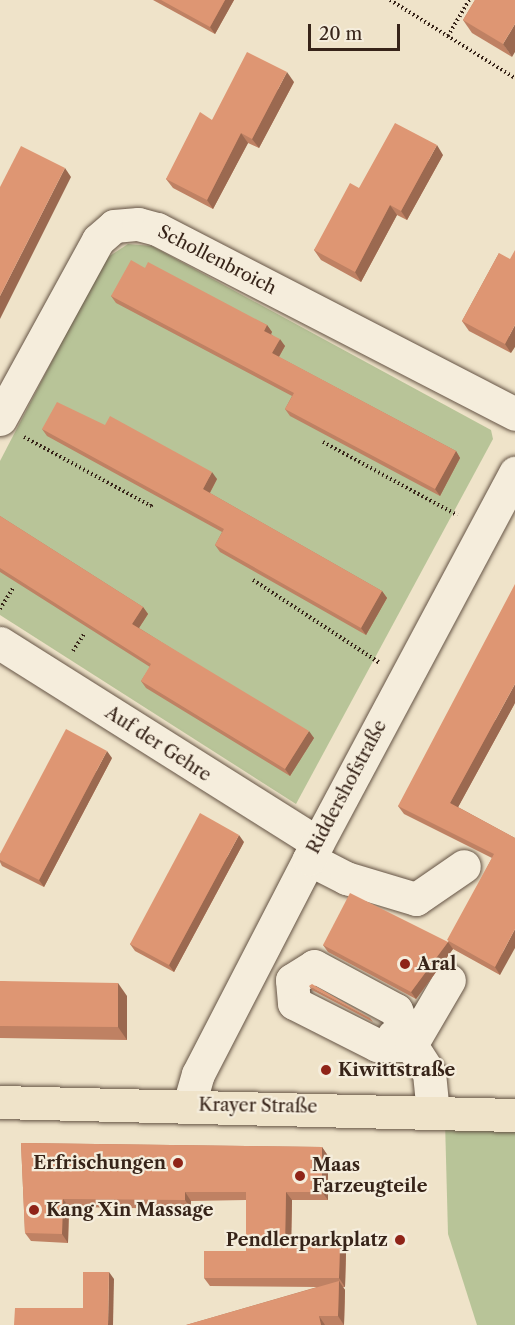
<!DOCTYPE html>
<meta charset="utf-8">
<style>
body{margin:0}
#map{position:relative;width:515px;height:1325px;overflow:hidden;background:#efe3c9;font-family:"Libre Caslon Text",serif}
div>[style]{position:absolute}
.green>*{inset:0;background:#b8c498}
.path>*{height:4px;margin-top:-2px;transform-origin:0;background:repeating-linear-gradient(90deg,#372419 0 1.5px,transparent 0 4.5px)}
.roads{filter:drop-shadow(0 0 2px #655445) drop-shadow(0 0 2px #655445)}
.minor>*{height:33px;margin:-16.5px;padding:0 16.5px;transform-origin:16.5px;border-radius:16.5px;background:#f5eddc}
.major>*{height:33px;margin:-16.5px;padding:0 16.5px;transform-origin:16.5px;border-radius:16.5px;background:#efe3c9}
.wall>*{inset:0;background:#bf8163}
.shaded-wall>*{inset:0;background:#9b6950}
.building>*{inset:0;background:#de9673}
.dots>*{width:16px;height:16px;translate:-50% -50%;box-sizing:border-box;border:3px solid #f5eddc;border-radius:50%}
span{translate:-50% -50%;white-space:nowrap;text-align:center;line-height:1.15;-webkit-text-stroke:4.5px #f5eddc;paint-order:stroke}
.street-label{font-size:18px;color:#372419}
.poi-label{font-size:18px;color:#372419;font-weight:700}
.left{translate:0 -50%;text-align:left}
.right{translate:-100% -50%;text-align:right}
.scale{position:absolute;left:308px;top:24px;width:92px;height:27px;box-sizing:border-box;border:3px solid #372419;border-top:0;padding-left:8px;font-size:18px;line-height:21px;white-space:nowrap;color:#372419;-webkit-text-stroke:4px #f5eddc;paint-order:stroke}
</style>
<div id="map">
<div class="green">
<div style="clip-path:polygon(128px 244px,152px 246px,491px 430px,493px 439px,296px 804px,0 615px,0 461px,105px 259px)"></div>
<div style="clip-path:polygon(445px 1121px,515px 1123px,515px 1325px,477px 1325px,448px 1234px)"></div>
</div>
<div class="path">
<div style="left:390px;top:0;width:147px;rotate:32deg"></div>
<div style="left:448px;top:36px;width:42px;rotate:-59.7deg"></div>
<div style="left:24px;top:437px;width:145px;rotate:28.5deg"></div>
<div style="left:151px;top:506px;width:4px;rotate:-63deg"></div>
<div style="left:323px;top:442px;width:153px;rotate:28.6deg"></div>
<div style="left:253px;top:580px;width:152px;rotate:33.2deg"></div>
<div style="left:0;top:609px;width:25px;rotate:-58deg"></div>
<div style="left:73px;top:651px;width:20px;rotate:-57deg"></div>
</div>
<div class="roads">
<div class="minor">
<div style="left:0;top:419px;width:204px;rotate:-61.3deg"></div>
<div style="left:98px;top:240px;width:21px;rotate:-41deg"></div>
<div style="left:114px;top:226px;width:24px;rotate:-5deg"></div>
<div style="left:138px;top:224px;width:20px;rotate:15deg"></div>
<div style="left:157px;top:229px;width:403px;rotate:27.3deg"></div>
<div style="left:0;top:643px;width:375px;rotate:32.2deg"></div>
<div style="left:309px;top:859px;width:42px;rotate:27.2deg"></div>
<div style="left:346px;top:878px;width:73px;rotate:16.7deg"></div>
<div style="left:416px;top:899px;width:58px;rotate:-34.5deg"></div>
<div style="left:314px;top:966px;width:93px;rotate:28.2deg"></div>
<div style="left:396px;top:1010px;width:38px;rotate:67deg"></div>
<div style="left:411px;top:1045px;width:34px;rotate:180deg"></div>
<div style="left:377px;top:1045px;width:93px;rotate:-153.2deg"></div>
<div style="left:294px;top:1003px;width:23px;rotate:-95deg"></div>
<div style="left:292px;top:980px;width:26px;rotate:-32deg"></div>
<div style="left:393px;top:1036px;width:20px;rotate:27deg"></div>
<div style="left:411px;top:1045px;width:33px;rotate:57deg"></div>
<div style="left:429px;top:1073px;width:40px;rotate:84.3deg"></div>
<div style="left:411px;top:1045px;width:75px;rotate:-59.7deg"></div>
<div style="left:189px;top:1105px;width:32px;rotate:-74deg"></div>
<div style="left:198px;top:1074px;width:242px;rotate:-62.7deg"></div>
<div style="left:309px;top:859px;width:438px;rotate:-61.9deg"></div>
</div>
<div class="major">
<div style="left:0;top:1102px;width:515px;rotate:1.45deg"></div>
</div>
</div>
<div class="wall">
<div style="clip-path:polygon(153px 0,234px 0,215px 34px)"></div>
<div style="clip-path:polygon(475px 0,512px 57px,472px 33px,463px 20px)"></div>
<div style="clip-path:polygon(294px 82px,259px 148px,248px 143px,213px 209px,173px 188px,166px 179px,212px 120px)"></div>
<div style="clip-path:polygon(443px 155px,407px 220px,397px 215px,361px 282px,321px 260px,314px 250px,359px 188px)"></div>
<div style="clip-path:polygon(499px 253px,511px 353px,469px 331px,462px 321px)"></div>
<div style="clip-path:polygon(145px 268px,267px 325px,272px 332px,271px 334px,285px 346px,279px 357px,456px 451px,460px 458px,440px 496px,290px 416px,285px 409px,292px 396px,116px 303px,111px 296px)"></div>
<div style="clip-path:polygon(42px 429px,217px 479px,210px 493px,382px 591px,387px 598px,366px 635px,220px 552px,215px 545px,222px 532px,47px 436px)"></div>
<div style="clip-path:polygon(0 516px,143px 607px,148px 614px,139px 628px,314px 738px,290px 776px,146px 688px,141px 681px,150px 667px,0 572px)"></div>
<div style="clip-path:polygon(515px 703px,458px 807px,515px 838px,500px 975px,453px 949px,416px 999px,328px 952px,323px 945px,448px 942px,492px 858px,404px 814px,398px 806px)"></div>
<div style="clip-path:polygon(112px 758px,44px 887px,2px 866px,0 862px,0 854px)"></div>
<div style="clip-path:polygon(244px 842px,174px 972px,135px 951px,130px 944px)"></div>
<div style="clip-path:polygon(0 981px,127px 996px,127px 1040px,0 1038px)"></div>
<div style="clip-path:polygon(309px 986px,370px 1018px,373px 1022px,312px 990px)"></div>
<div style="clip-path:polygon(21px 1143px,322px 1147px,328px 1156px,328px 1200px,292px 1200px,291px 1243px,340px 1244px,346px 1252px,345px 1287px,343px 1287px,345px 1290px,344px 1325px,186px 1325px,317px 1287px,210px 1286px,204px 1278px,246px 1251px,246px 1200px,191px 1201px,191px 1209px,69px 1207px,68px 1243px,31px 1241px,25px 1233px)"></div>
</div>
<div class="shaded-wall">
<div style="clip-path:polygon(225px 0,234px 0,215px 34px,210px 27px)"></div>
<div style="clip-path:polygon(515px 24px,515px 52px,512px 57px,503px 44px)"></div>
<div style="clip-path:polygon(287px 72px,294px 82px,259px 148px,252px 139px)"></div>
<div style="clip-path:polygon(241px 133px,248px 143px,213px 209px,207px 200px)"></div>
<div style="clip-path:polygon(437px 145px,443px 155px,407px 220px,401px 211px)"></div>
<div style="clip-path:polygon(65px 168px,71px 177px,0 319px,0 296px)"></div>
<div style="clip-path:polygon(390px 205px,397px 215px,361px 282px,355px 272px)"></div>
<div style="clip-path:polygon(267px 325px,272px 332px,269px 338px,264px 331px)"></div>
<div style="clip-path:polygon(515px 325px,515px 347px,511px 353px,505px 344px)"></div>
<div style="clip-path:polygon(280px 339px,285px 346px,277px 360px,272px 353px)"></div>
<div style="clip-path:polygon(456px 451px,460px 458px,440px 496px,435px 489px)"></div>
<div style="clip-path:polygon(212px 472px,217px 479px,208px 496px,203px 489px)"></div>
<div style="clip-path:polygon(382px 591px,387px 598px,366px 635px,361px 628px)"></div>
<div style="clip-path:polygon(143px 607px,148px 614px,137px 631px,132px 624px)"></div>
<div style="clip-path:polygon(515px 684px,515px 703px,456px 811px,450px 803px)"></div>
<div style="clip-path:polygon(309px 731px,314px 738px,290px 776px,285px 769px)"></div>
<div style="clip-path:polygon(107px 751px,112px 758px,44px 887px,39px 880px)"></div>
<div style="clip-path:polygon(239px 835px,244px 842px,174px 972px,169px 965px)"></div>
<div style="clip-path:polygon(515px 929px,515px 948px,500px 975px,495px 967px)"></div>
<div style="clip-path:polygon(448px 942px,453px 949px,416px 999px,411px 992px)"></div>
<div style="clip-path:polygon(118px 983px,127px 996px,127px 1040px,118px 1027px)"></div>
<div style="clip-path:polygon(322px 1147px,328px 1156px,328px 1200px,322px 1192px)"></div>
<div style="clip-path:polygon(185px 1192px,191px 1201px,191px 1209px,185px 1200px)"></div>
<div style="clip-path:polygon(286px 1192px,292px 1200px,291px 1251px,285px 1243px)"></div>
<div style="clip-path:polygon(63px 1199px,69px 1207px,68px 1243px,62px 1234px)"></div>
<div style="clip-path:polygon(340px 1244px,346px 1252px,345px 1287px,339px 1278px)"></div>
<div style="clip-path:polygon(109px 1272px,114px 1279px,113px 1325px,108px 1325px)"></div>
<div style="clip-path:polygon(339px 1281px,345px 1290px,344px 1325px,338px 1316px)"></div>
<div style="clip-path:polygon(319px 1316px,325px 1325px,321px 1325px)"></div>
</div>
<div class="building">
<div style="clip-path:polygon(161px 0,225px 0,210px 27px)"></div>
<div style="clip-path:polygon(475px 0,515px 0,515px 24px,503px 44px,463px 20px)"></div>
<div style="clip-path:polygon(247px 52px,287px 72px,252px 139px,241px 133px,207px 200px,166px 179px,200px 112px,212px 120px)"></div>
<div style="clip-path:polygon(395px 123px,437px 145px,401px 211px,390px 205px,355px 272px,314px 250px,350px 183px,359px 188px)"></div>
<div style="clip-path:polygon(21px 146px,65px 168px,0 296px,0 187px)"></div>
<div style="clip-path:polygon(515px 250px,515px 325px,505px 344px,462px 321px,499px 253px,510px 259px)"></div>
<div style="clip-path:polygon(131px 260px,145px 268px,148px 262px,267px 325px,264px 331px,280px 339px,272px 353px,456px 451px,435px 489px,285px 409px,294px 393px,111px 296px)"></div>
<div style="clip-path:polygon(57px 402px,105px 425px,110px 416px,212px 472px,203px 489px,382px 591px,361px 628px,215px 545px,224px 529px,42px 429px)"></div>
<div style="clip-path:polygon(0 516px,143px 607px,132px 624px,309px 731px,285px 769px,141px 681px,151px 664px,0 568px)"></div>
<div style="clip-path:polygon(515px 584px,515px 684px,450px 803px,515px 838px,515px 929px,495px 967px,447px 940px,494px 854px,398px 806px)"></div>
<div style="clip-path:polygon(66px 729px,107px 751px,39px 880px,0 860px,0 854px)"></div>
<div style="clip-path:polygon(200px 813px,239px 835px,169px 965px,130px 944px)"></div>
<div style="clip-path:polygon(350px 893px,448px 942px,411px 992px,323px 945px)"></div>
<div style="clip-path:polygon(0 981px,118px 983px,118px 1027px,0 1026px)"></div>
<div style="clip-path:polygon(312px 984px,370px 1018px,309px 986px)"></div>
<div style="clip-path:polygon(21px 1143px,322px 1147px,322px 1192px,286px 1192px,285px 1243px,340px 1244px,339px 1278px,204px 1278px,204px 1251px,246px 1251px,246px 1192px,185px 1192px,185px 1200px,63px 1199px,62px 1234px,25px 1233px)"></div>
<div style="clip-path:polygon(83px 1272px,109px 1272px,108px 1325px,14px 1325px,15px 1308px,83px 1308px)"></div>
<div style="clip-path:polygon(339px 1281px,338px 1316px,319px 1316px,321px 1325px,186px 1325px)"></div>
</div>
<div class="dots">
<div style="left:405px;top:964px;background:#8f2418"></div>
<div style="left:326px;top:1070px;background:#8f2418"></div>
<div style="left:178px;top:1163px;background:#8f2418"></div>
<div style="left:300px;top:1176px;background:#8f2418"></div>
<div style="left:34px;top:1210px;background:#8f2418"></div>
<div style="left:400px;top:1240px;background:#8f2418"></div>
</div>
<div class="street-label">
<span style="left:217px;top:260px;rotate:27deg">Schollenbroich</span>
<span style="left:158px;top:744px;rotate:33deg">Auf der Gehre</span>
<span style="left:347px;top:787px;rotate:-62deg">Riddershofstraße</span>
<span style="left:258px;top:1106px;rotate:1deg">Krayer Straße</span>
</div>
<div class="poi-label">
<span class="left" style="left:417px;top:964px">Aral</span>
<span class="left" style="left:338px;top:1070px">Kiwittstraße</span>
<span class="right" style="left:166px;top:1163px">Erfrischungen</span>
<span class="left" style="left:312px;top:1176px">Maas<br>Farzeugteile</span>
<span class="left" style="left:46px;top:1210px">Kang Xin Massage</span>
<span class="right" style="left:388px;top:1240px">Pendlerparkplatz</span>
</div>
<div class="scale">20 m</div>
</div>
